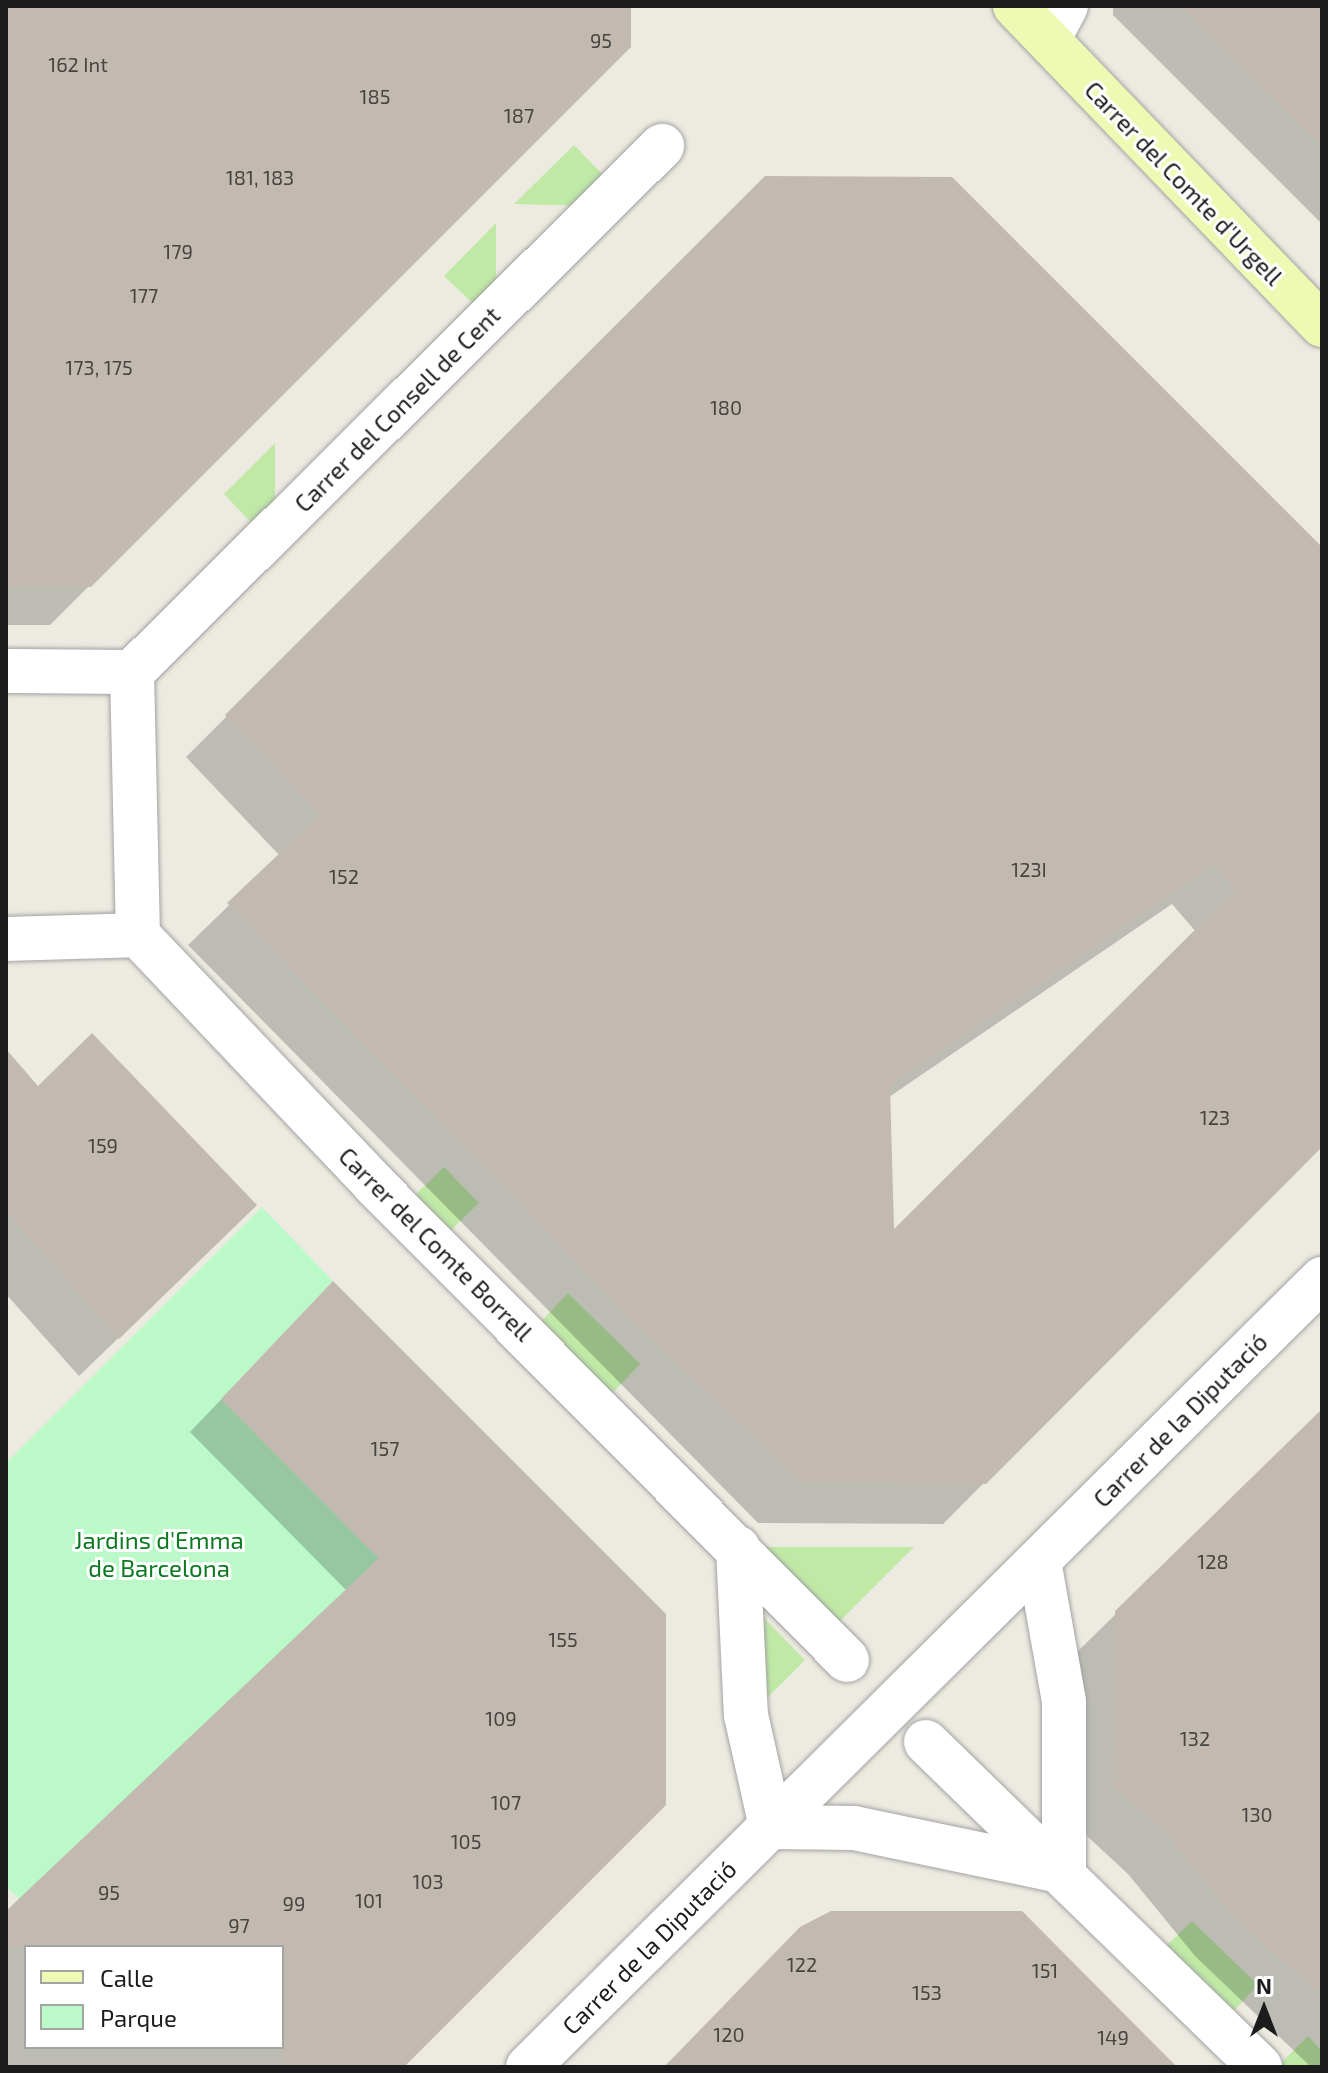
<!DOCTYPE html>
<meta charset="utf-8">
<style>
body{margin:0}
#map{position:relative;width:1328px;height:2073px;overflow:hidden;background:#edebe1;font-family:"Exo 2",sans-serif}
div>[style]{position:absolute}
.grass>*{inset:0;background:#bfe9a5}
.park>*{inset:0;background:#bcf9c8}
.shadow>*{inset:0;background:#0003}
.building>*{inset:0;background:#c2bab0}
.roads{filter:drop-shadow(0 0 2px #a3a3a3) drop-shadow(0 0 2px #a3a3a3)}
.street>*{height:44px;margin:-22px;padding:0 22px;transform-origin:22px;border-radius:22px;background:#fff}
.secondary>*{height:44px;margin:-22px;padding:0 22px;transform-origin:22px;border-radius:22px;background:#eefab3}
span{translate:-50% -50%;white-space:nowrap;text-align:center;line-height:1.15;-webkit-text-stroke:6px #fff;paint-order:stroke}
.number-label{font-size:20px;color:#464441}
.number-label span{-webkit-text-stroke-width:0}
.street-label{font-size:24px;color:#1c1c1c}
.park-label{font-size:24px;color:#0a7920}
.frame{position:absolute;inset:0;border:8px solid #1c1c1c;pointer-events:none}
.legend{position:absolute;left:24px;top:1945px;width:260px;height:104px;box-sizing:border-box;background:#fff;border:2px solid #a4a4a4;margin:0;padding:10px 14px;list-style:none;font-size:24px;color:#1c1c1c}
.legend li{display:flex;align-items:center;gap:16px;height:40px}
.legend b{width:40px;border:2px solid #a4a4a4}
.north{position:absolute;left:1224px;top:1969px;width:80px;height:80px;-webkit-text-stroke:6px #fff;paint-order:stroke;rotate:0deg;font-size:22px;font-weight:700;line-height:32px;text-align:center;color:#1c1c1c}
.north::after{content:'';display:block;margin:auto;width:28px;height:36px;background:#1c1c1c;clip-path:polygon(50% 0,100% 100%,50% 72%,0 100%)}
</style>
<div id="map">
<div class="grass">
<div style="clip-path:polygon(574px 145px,612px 184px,592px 206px,514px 204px)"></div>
<div style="clip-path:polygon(496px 223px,496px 301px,483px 313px,444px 276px)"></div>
<div style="clip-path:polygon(275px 443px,275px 521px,260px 532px,224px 494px)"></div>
<div style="clip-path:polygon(444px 1167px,479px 1203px,446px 1235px,410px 1200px)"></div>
<div style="clip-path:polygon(568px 1293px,640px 1364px,608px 1398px,536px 1327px)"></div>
<div style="clip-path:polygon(759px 1547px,914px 1547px,836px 1625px)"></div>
<div style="clip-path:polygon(756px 1610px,805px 1660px,755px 1710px)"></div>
<div style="clip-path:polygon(1192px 1921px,1258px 1985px,1226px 2019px,1159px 1953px)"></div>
<div style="clip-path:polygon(1308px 2036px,1322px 2051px,1322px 2067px,1277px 2067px)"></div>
</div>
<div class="park">
<div style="clip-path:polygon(262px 1207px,333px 1281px,221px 1399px,379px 1559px,19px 1899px,6px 1886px,6px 1463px)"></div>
</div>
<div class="shadow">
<div style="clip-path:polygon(6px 6px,629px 6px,629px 46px,50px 625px,6px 625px)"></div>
<div style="clip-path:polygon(1113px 6px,1322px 6px,1322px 224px,1113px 15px)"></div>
<div style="clip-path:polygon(evenodd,765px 178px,1322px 550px,1322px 1144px,943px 1524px,758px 1523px,188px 945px,280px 856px,186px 757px,765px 178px,1172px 904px,1196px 932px,893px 1233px,889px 1097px,1172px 904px)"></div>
<div style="clip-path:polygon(6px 1052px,38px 1089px,216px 1244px,79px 1376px,6px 1294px)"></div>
<div style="clip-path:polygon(evenodd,301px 1316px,664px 1615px,400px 2067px,6px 2067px,6px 1914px,347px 1591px,190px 1432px,301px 1316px,26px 1947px,282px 1947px,282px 2047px,26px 2047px,26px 1947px)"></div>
<div style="clip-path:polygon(1322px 1412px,1322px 2067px,1311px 2067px,1195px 1956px,1128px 1874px,1074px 1824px,1077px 1652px)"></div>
</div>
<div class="building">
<div style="clip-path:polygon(6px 6px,631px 6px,631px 47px,91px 587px,6px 587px)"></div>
<div style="clip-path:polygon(1181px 6px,1322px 6px,1322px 145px,1228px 56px)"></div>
<div style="clip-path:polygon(evenodd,765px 176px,952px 177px,1322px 547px,1322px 1147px,986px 1484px,800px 1483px,631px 1319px,227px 903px,320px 815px,225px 715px,765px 176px,1214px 865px,1235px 890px,894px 1229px,890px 1085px,1214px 865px)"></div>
<div style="clip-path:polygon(92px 1033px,257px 1205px,119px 1339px,6px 1211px,6px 1049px,38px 1086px)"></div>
<div style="clip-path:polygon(333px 1281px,666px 1614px,666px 1805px,404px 2067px,282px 2067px,282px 1947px,6px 1947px,6px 1911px,379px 1558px,221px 1399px)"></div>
<div style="clip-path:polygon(1322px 1409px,1322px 1995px,1234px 1918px,1167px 1835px,1113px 1785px,1115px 1611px)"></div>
<div style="clip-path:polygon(831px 1911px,1022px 1911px,1177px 2067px,664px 2067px,800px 1927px)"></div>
</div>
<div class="roads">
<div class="street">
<div style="left:1048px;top:40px;width:38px;rotate:-62deg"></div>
<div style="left:6px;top:671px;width:126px;rotate:0.5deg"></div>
<div style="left:132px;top:672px;width:747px;rotate:-44.78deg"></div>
<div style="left:132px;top:672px;width:263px;rotate:88.7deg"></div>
<div style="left:138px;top:935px;width:343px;rotate:46.5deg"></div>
<div style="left:374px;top:1184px;width:671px;rotate:45.18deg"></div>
<div style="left:6px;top:939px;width:132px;rotate:-1.7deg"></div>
<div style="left:738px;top:1548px;width:167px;rotate:87.3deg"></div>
<div style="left:746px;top:1715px;width:115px;rotate:77.4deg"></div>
<div style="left:1039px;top:1561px;width:143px;rotate:79.9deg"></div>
<div style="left:1064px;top:1702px;width:170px;rotate:90deg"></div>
<div style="left:926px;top:1742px;width:466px;rotate:44.2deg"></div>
<div style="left:771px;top:1827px;width:83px;rotate:0.7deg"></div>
<div style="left:854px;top:1828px;width:215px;rotate:11.8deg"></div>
<div style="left:528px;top:2067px;width:1119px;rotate:-44.78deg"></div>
</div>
<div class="secondary">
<div style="left:1015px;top:6px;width:443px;rotate:46.1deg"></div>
</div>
</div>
<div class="number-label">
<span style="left:601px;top:40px">95</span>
<span style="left:78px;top:64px">162 Int</span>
<span style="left:375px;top:96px">185</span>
<span style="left:519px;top:115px">187</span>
<span style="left:260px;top:177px">181, 183</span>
<span style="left:178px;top:251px">179</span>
<span style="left:144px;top:295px">177</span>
<span style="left:99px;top:367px">173, 175</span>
<span style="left:726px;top:407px">180</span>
<span style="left:1029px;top:869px">123I</span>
<span style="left:344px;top:876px">152</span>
<span style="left:1215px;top:1117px">123</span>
<span style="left:103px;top:1145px">159</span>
<span style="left:385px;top:1448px">157</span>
<span style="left:1213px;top:1561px">128</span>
<span style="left:563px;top:1639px">155</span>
<span style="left:501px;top:1718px">109</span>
<span style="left:1195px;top:1738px">132</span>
<span style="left:506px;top:1802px">107</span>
<span style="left:1257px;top:1814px">130</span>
<span style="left:466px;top:1841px">105</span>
<span style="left:428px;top:1881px">103</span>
<span style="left:109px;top:1892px">95</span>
<span style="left:369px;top:1900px">101</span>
<span style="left:294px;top:1903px">99</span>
<span style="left:239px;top:1925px">97</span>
<span style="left:802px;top:1964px">122</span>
<span style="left:1045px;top:1970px">151</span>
<span style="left:927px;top:1992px">153</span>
<span style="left:729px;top:2034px">120</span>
<span style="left:1113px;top:2037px">149</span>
</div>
<div class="street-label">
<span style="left:1184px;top:183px;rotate:46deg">Carrer del Comte d'Urgell</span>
<span style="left:397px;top:409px;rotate:-45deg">Carrer del Consell de Cent</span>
<span style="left:436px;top:1244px;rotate:45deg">Carrer del Comte Borrell</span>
<span style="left:1180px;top:1420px;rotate:-45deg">Carrer de la Diputació</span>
<span style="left:649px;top:1947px;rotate:-45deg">Carrer de la Diputació</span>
</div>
<div class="park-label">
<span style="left:159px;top:1554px">Jardins d'Emma<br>de Barcelona</span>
</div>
<div class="frame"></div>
<ul class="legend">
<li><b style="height:10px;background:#eefab3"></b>Calle</li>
<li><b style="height:22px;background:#bcf9c8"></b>Parque</li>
</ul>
<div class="north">N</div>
</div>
